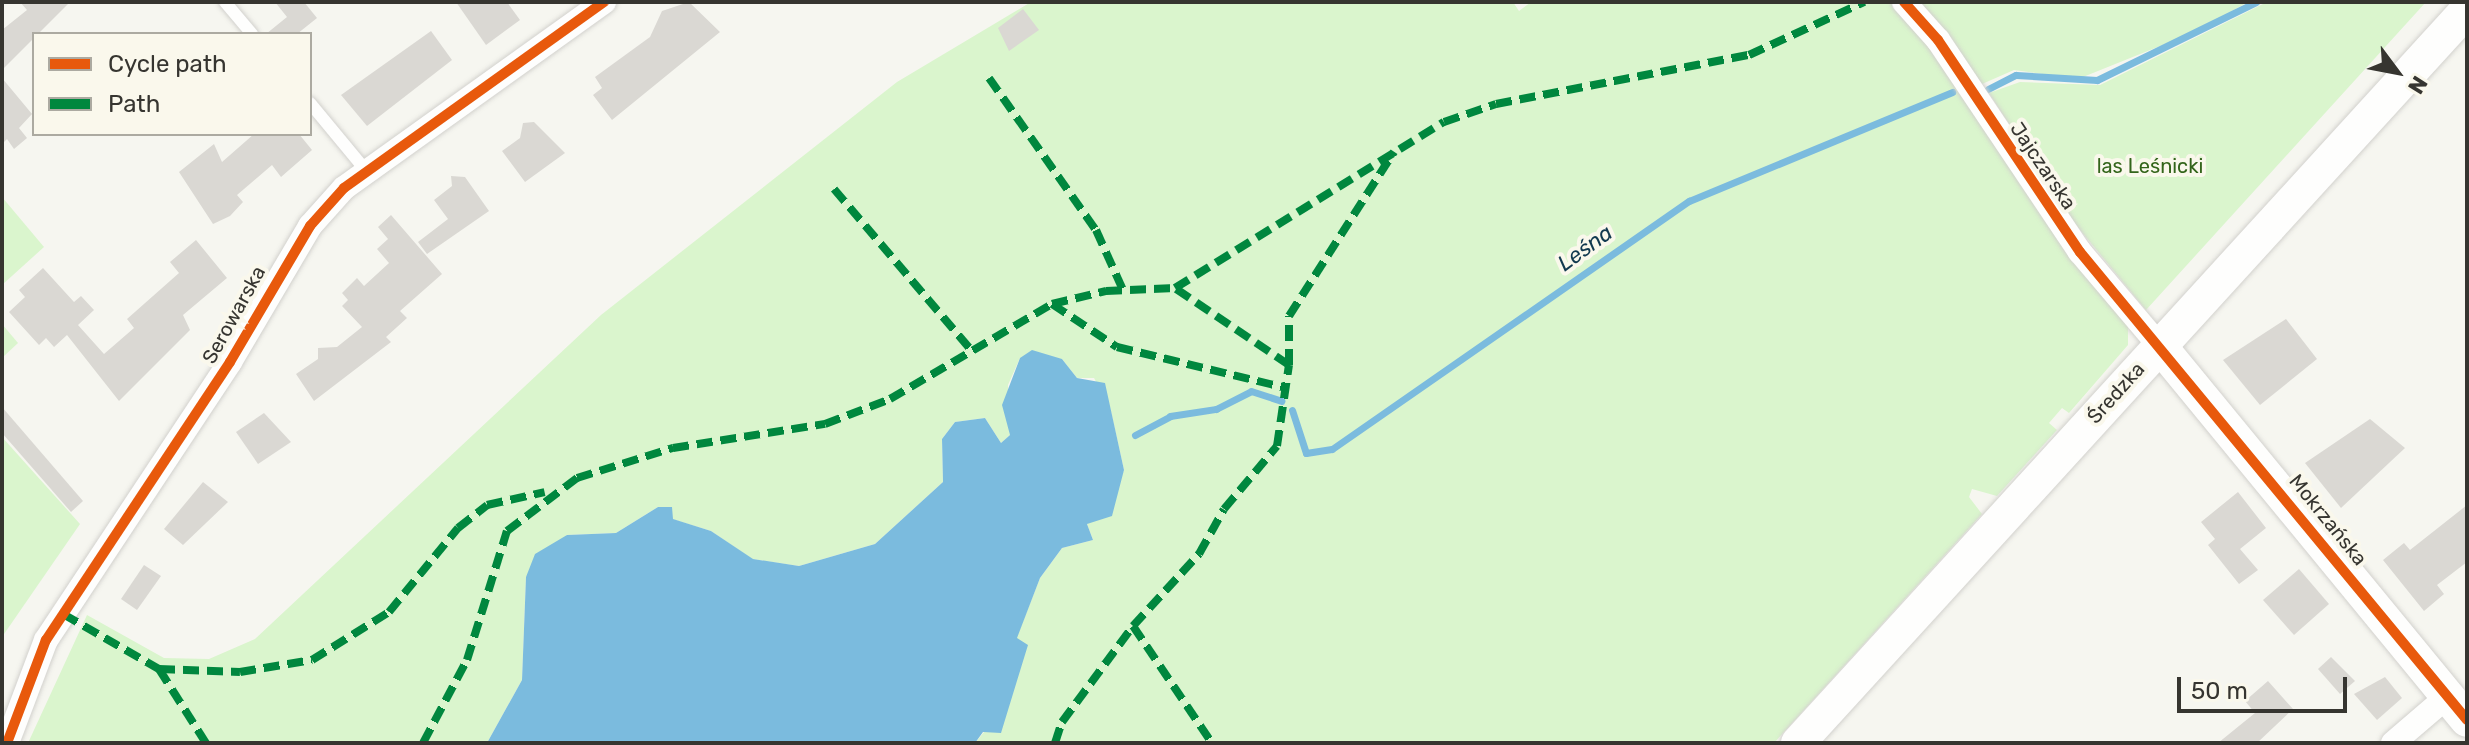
<!DOCTYPE html>
<meta charset="utf-8">
<style>
body{margin:0}
#map{position:relative;width:2469px;height:745px;overflow:hidden;background:#f6f6f0;font-family:Rubik,sans-serif}
div>[style]{position:absolute}
.green>*{inset:0;background:#daf5cd}
.water>*{inset:0;background:#7bbbde}
.stream>*{height:7px;margin:-3.5px;padding:0 3.5px;transform-origin:3.5px;border-radius:3.5px;background:#7bbbde}
.building>*{inset:0;background:#dad8d3}
.roads{filter:drop-shadow(0 0 2px #d2d1cd) drop-shadow(0 0 2px #d2d1cd)}
.lane>*{height:12px;margin:-6px;padding:0 6px;transform-origin:6px;border-radius:6px;background:#fefefd}
.street>*{height:24px;margin:-12px;padding:0 12px;transform-origin:12px;border-radius:12px;background:#fefefd}
.secondary>*{height:34px;margin:-17px;padding:0 17px;transform-origin:17px;border-radius:17px;background:#fefefd}
.quiet>*{height:8px;margin-top:-4px;transform-origin:0;background:repeating-linear-gradient(90deg,#00873e 0 16px,transparent 0 24px)}
.cycleway>*{height:10px;margin:-5px;padding:0 5px;transform-origin:5px;border-radius:5px;background:#e8590c}
span{translate:-50% -50%;white-space:nowrap;text-align:center;line-height:1.15;-webkit-text-stroke:8px #faf8ec;paint-order:stroke}
.street-label{font-size:20px;color:#363530}
.park-label{font-size:20px;color:#34651b}
.water-label{font-size:22px;color:#11394f;font-style:italic}
.frame{position:absolute;inset:0;border:4px solid #363530;pointer-events:none}
.legend{position:absolute;left:32px;top:32px;width:280px;height:104px;box-sizing:border-box;background:#faf8ec;border:2px solid #acaaa1;margin:0;padding:10px 14px;list-style:none;font-size:24px;color:#363530}
.legend li{display:flex;align-items:center;gap:16px;height:40px}
.legend b{width:40px;border:2px solid #acaaa1}
.north{position:absolute;left:2357px;top:32px;width:80px;height:80px;-webkit-text-stroke:6px #faf8ec;paint-order:stroke;rotate:122deg;font-size:22px;font-weight:700;line-height:32px;text-align:center;color:#363530}
.north::after{content:'';display:block;margin:auto;width:28px;height:36px;background:#363530;clip-path:polygon(50% 0,100% 100%,50% 72%,0 100%)}
.scale{position:absolute;left:2177px;top:677px;width:170px;height:36px;box-sizing:border-box;border:4px solid #363530;border-top:0;padding-left:10px;font-size:24px;line-height:28px;white-space:nowrap;color:#363530;-webkit-text-stroke:6px #faf8ec;paint-order:stroke}
</style>
<div id="map">
<div class="green">
<div style="clip-path:polygon(1031px 2px,1513px 2px,1519px 11px,1531px 2px,1897px 2px,2128px 326px,2128px 345px,2069px 413px,2062px 408px,2049px 423px,2057px 430px,1997px 496px,1972px 489px,1969px 497px,1982px 514px,1774px 743px,975px 743px,1006px 705px,1027px 645px,1016px 639px,1040px 578px,1062px 548px,1093px 540px,1087px 524px,1111px 502px,1124px 470px,1110px 407px,1094px 378px,1077px 378px,1062px 359px,1020px 358px,1008px 385px,1010px 435px,1001px 443px,985px 418px,955px 422px,942px 439px,943px 482px,875px 544px,799px 566px,752px 559px,711px 531px,672px 519px,671px 507px,658px 507px,616px 533px,567px 535px,526px 577px,522px 680px,487px 743px,28px 743px,87px 615px,164px 658px,209px 659px,255px 639px,601px 315px,897px 82px)"></div>
<div style="clip-path:polygon(1921px 2px,2248px 2px,2195px 32px,2078px 79px,2014px 70px,1982px 84px)"></div>
<div style="clip-path:polygon(2267px 2px,2426px 2px,2146px 310px,2067px 214px,1989px 93px,2020px 82px,2100px 85px)"></div>
<div style="clip-path:polygon(2px 197px,44px 247px,2px 285px)"></div>
<div style="clip-path:polygon(2px 324px,18px 343px,2px 358px)"></div>
<div style="clip-path:polygon(2px 437px,80px 524px,2px 637px)"></div>
</div>
<div class="water">
<div style="clip-path:polygon(1032px 350px,1062px 359px,1077px 378px,1105px 383px,1124px 470px,1112px 516px,1087px 524px,1093px 540px,1062px 548px,1040px 578px,1017px 638px,1028px 645px,1001px 733px,983px 732px,975px 743px,487px 743px,522px 680px,526px 577px,535px 554px,567px 535px,616px 533px,658px 507px,672px 507px,673px 519px,711px 531px,753px 559px,799px 566px,875px 544px,943px 482px,942px 439px,955px 422px,985px 418px,1001px 443px,1010px 435px,1002px 405px,1020px 358px)"></div>
</div>
<div class="stream">
<div style="left:1988px;top:89px;width:31px;rotate:-27deg"></div>
<div style="left:2016px;top:75px;width:81px;rotate:3.5deg"></div>
<div style="left:2097px;top:80px;width:177px;rotate:-26.1deg"></div>
<div style="left:1292px;top:410px;width:45px;rotate:72deg"></div>
<div style="left:1306px;top:453px;width:26px;rotate:-9deg"></div>
<div style="left:1332px;top:449px;width:435px;rotate:-34.8deg"></div>
<div style="left:1689px;top:201px;width:285px;rotate:-22.5deg"></div>
<div style="left:1135px;top:435px;width:40px;rotate:-28deg"></div>
<div style="left:1170px;top:416px;width:47px;rotate:-8.7deg"></div>
<div style="left:1216px;top:409px;width:39px;rotate:-27deg"></div>
<div style="left:1251px;top:391px;width:32px;rotate:18deg"></div>
</div>
<div class="building">
<div style="clip-path:polygon(20px 2px,70px 2px,2px 70px,2px 30px,27px 10px)"></div>
<div style="clip-path:polygon(275px 2px,304px 2px,317px 18px,297px 34px,266px 34px,287px 17px)"></div>
<div style="clip-path:polygon(456px 2px,507px 2px,520px 20px,486px 45px)"></div>
<div style="clip-path:polygon(689px 2px,720px 32px,612px 120px,593px 95px,602px 88px,595px 77px,650px 37px,662px 11px)"></div>
<div style="clip-path:polygon(1023px 9px,1039px 30px,1009px 51px,998px 28px)"></div>
<div style="clip-path:polygon(431px 31px,452px 60px,367px 126px,341px 95px)"></div>
<div style="clip-path:polygon(2px 78px,32px 114px,19px 128px,27px 138px,14px 149px,7px 139px,2px 144px)"></div>
<div style="clip-path:polygon(534px 122px,565px 153px,525px 182px,502px 151px,520px 138px,523px 123px)"></div>
<div style="clip-path:polygon(254px 134px,299px 134px,312px 150px,281px 177px,272px 165px,237px 195px,243px 202px,230px 216px,213px 224px,179px 172px,214px 144px,222px 162px)"></div>
<div style="clip-path:polygon(451px 176px,465px 177px,489px 211px,427px 254px,418px 242px,448px 219px,434px 200px,452px 186px)"></div>
<div style="clip-path:polygon(391px 215px,442px 274px,400px 311px,407px 318px,386px 337px,391px 342px,314px 401px,296px 374px,318px 359px,318px 348px,337px 347px,362px 327px,342px 306px,348px 300px,342px 293px,357px 278px,364px 286px,389px 263px,377px 249px,388px 239px,378px 227px)"></div>
<div style="clip-path:polygon(196px 240px,227px 278px,183px 315px,190px 330px,119px 401px,67px 335px,54px 347px,46px 338px,39px 345px,9px 312px,25px 297px,19px 290px,43px 268px,74px 302px,81px 296px,94px 310px,78px 325px,104px 354px,134px 328px,127px 319px,179px 273px,170px 262px)"></div>
<div style="clip-path:polygon(2286px 319px,2317px 359px,2260px 405px,2223px 360px)"></div>
<div style="clip-path:polygon(2px 407px,83px 501px,71px 512px,2px 433px)"></div>
<div style="clip-path:polygon(264px 413px,291px 442px,258px 464px,236px 432px)"></div>
<div style="clip-path:polygon(2370px 419px,2405px 448px,2341px 508px,2305px 463px)"></div>
<div style="clip-path:polygon(203px 482px,228px 502px,183px 545px,164px 529px)"></div>
<div style="clip-path:polygon(2238px 492px,2266px 528px,2240px 549px,2258px 570px,2239px 584px,2208px 545px,2215px 539px,2201px 522px)"></div>
<div style="clip-path:polygon(2467px 505px,2467px 562px,2437px 585px,2444px 594px,2424px 611px,2383px 560px,2404px 543px,2410px 550px)"></div>
<div style="clip-path:polygon(144px 565px,161px 576px,137px 610px,121px 599px)"></div>
<div style="clip-path:polygon(2299px 569px,2329px 604px,2294px 635px,2263px 600px)"></div>
<div style="clip-path:polygon(2331px 657px,2355px 681px,2340px 694px,2318px 669px)"></div>
<div style="clip-path:polygon(2385px 677px,2402px 698px,2377px 720px,2354px 694px)"></div>
<div style="clip-path:polygon(2268px 681px,2293px 709px,2257px 743px,2218px 743px,2255px 713px,2245px 701px)"></div>
</div>
<div class="roads">
<div class="lane">
<div style="left:225px;top:2px;width:42px;rotate:49.8deg"></div>
<div style="left:310px;top:103px;width:89px;rotate:50.4deg"></div>
</div>
<div class="street">
<div style="left:1904px;top:2px;width:51px;rotate:48.2deg"></div>
<div style="left:1938px;top:40px;width:255px;rotate:56.2deg"></div>
<div style="left:2080px;top:252px;width:122px;rotate:49.7deg"></div>
<div style="left:7px;top:743px;width:110px;rotate:-69.3deg"></div>
<div style="left:46px;top:640px;width:333px;rotate:-56.5deg"></div>
<div style="left:230px;top:362px;width:158px;rotate:-59.5deg"></div>
<div style="left:310px;top:226px;width:51px;rotate:-48.2deg"></div>
<div style="left:344px;top:188px;width:320px;rotate:-35.6deg"></div>
<div style="left:2393px;top:743px;width:72px;rotate:-40.5deg"></div>
</div>
<div class="secondary">
<div style="left:2159px;top:345px;width:485px;rotate:50.6deg"></div>
<div style="left:1798px;top:743px;width:992px;rotate:-47.61deg"></div>
</div>
</div>
<div class="quiet">
<div style="left:989px;top:78px;width:186px;rotate:54.9deg"></div>
<div style="left:1096px;top:230px;width:66px;rotate:65.8deg"></div>
<div style="left:834px;top:189px;width:210px;rotate:49.6deg"></div>
<div style="left:1052px;top:304px;width:78px;rotate:33.5deg"></div>
<div style="left:1117px;top:347px;width:175px;rotate:13.6deg"></div>
<div style="left:1289px;top:365px;width:49px;rotate:-90deg"></div>
<div style="left:1289px;top:316px;width:195px;rotate:-57.4deg"></div>
<div style="left:63px;top:614px;width:111px;rotate:29.8deg"></div>
<div style="left:159px;top:669px;width:88px;rotate:57.6deg"></div>
<div style="left:1133px;top:626px;width:141px;rotate:56deg"></div>
<div style="left:159px;top:669px;width:81px;rotate:2.1deg"></div>
<div style="left:240px;top:672px;width:73px;rotate:-9.5deg"></div>
<div style="left:312px;top:660px;width:91px;rotate:-31.9deg"></div>
<div style="left:389px;top:612px;width:109px;rotate:-50.6deg"></div>
<div style="left:458px;top:528px;width:37px;rotate:-38deg"></div>
<div style="left:487px;top:505px;width:59px;rotate:-12.6deg"></div>
<div style="left:423px;top:743px;width:94px;rotate:-62.1deg"></div>
<div style="left:467px;top:660px;width:135px;rotate:-72.8deg"></div>
<div style="left:507px;top:531px;width:88px;rotate:-37.1deg"></div>
<div style="left:577px;top:478px;width:101px;rotate:-17.4deg"></div>
<div style="left:673px;top:448px;width:154px;rotate:-9deg"></div>
<div style="left:825px;top:424px;width:70px;rotate:-21deg"></div>
<div style="left:890px;top:399px;width:188px;rotate:-30.4deg"></div>
<div style="left:1052px;top:304px;width:56px;rotate:-13.5deg"></div>
<div style="left:1106px;top:291px;width:69px;rotate:-2.5deg"></div>
<div style="left:1175px;top:288px;width:316px;rotate:-31.7deg"></div>
<div style="left:1444px;top:122px;width:55px;rotate:-19.1deg"></div>
<div style="left:1496px;top:104px;width:258px;rotate:-11deg"></div>
<div style="left:1749px;top:55px;width:127px;rotate:-24.7deg"></div>
<div style="left:1055px;top:743px;width:22px;rotate:-72deg"></div>
<div style="left:1062px;top:722px;width:119px;rotate:-53.5deg"></div>
<div style="left:1133px;top:626px;width:98px;rotate:-47.5deg"></div>
<div style="left:1199px;top:554px;width:51px;rotate:-60.9deg"></div>
<div style="left:1224px;top:509px;width:82px;rotate:-49.9deg"></div>
<div style="left:1277px;top:446px;width:82px;rotate:-81.6deg"></div>
<div style="left:1289px;top:365px;width:138px;rotate:-146deg"></div>
</div>
<div class="cycleway">
<div style="left:1904px;top:2px;width:51px;rotate:48.2deg"></div>
<div style="left:1938px;top:40px;width:255px;rotate:56.2deg"></div>
<div style="left:2080px;top:252px;width:607px;rotate:50.41deg"></div>
<div style="left:7px;top:743px;width:110px;rotate:-69.3deg"></div>
<div style="left:46px;top:640px;width:333px;rotate:-56.5deg"></div>
<div style="left:230px;top:362px;width:158px;rotate:-59.5deg"></div>
<div style="left:310px;top:226px;width:51px;rotate:-48.2deg"></div>
<div style="left:344px;top:188px;width:320px;rotate:-35.6deg"></div>
</div>
<div class="street-label">
<span style="left:2043px;top:166px;rotate:56deg">Jajczarska</span>
<span style="left:234px;top:315px;rotate:-61deg">Serowarska</span>
<span style="left:2116px;top:393px;rotate:-48deg">Średzka</span>
<span style="left:2328px;top:520px;rotate:51deg">Mokrzańska</span>
</div>
<div class="park-label">
<span style="left:2150px;top:166px">las Leśnicki</span>
</div>
<div class="water-label">
<span style="left:1585px;top:248px;rotate:-36deg">Leśna</span>
</div>
<div class="frame"></div>
<ul class="legend">
<li><b style="height:10px;background:#e8590c"></b>Cycle path</li>
<li><b style="height:10px;background:#00873e"></b>Path</li>
</ul>
<div class="north">N</div>
<div class="scale">50 m</div>
</div>
